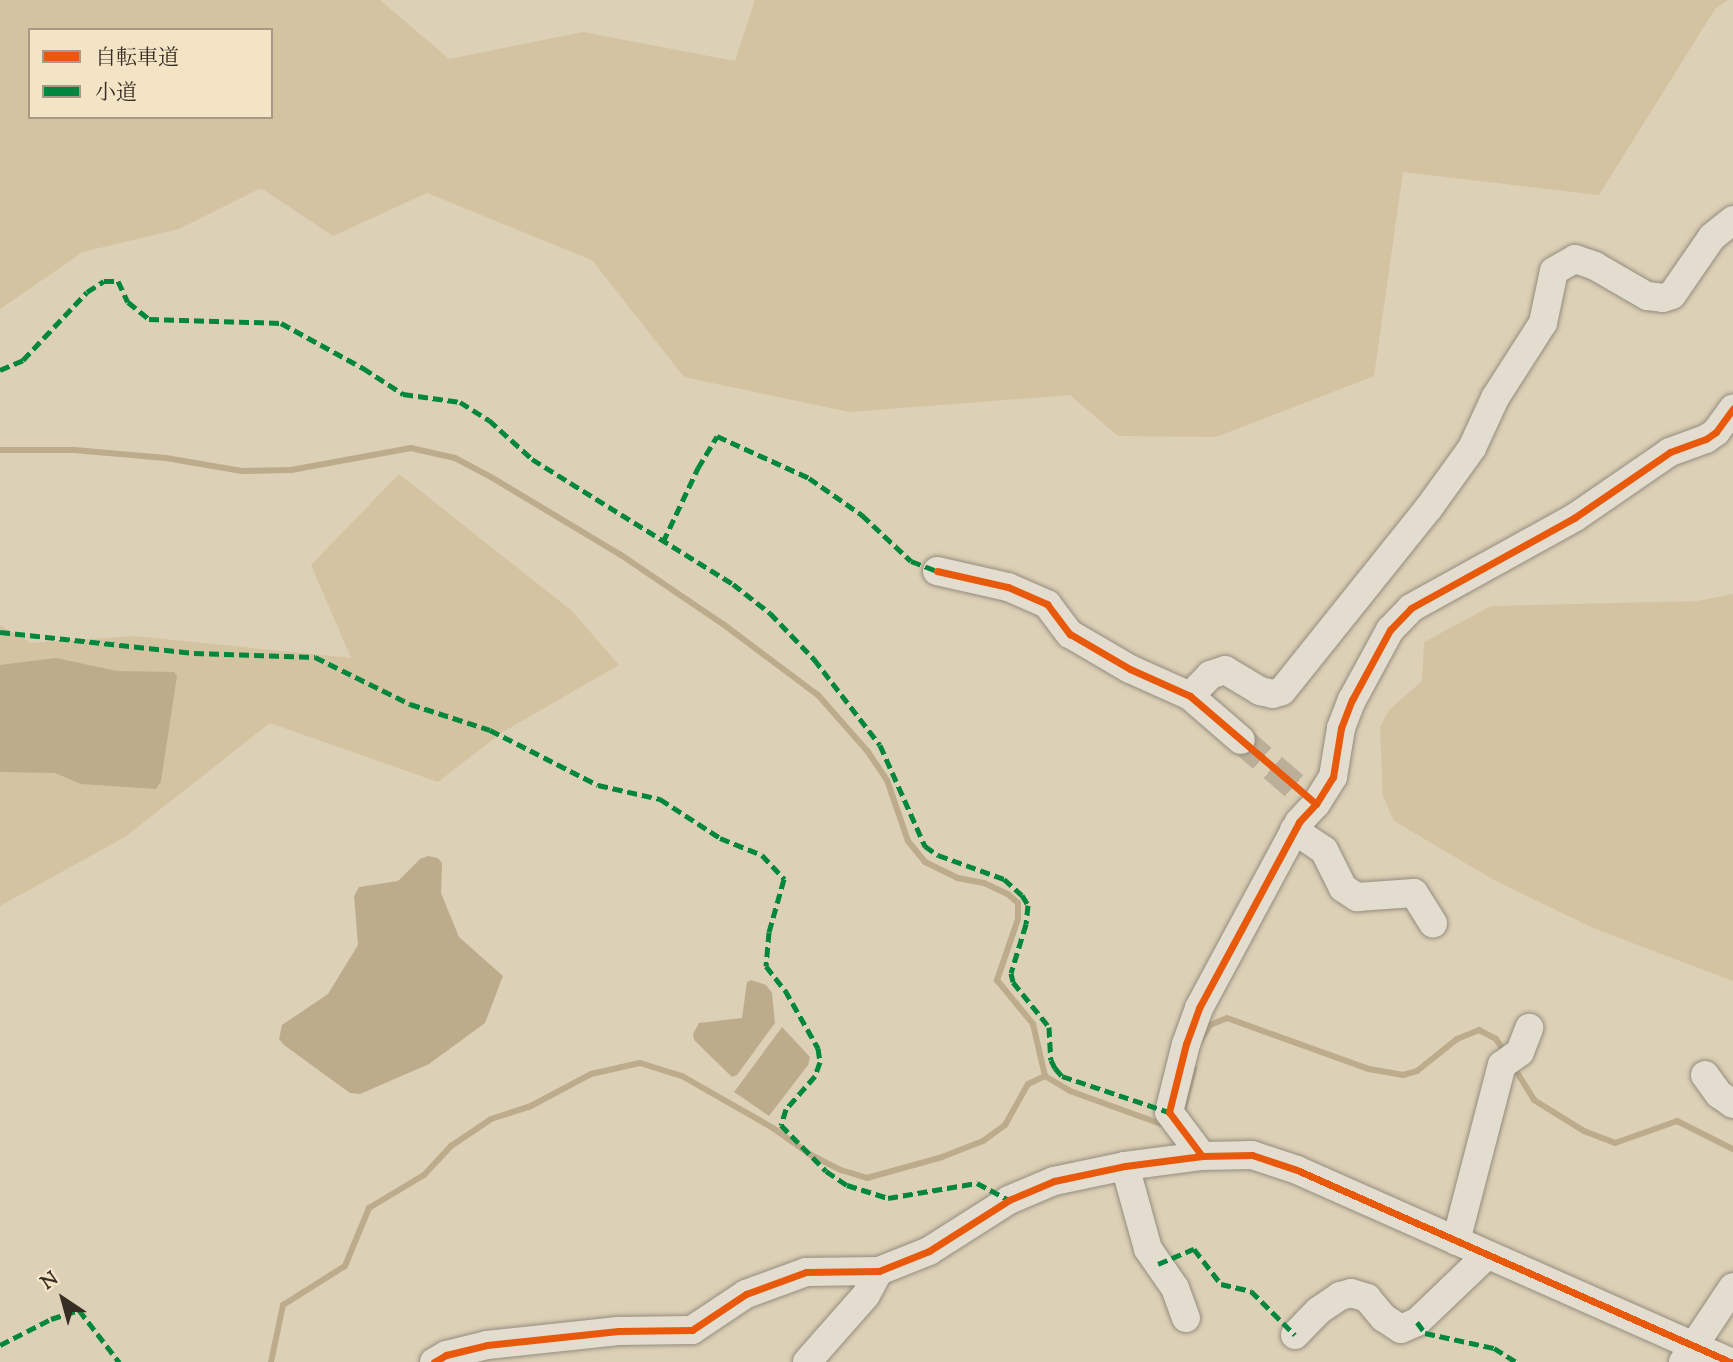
<!DOCTYPE html>
<meta charset="utf-8">
<style>
body{margin:0}
#map{position:relative;width:1733px;height:1362px;overflow:hidden;background:#dcd0b6;font-family:"Sorts Mill Goudy","Noto Serif JP",serif}
div>[style]{position:absolute}
.green>*{inset:0;background:#d4c3a1}
.water>*{inset:0;background:#bcac8c}
.stream>*{height:6px;margin:-3px;padding:0 3px;transform-origin:3px;border-radius:3px;background:#bcac8c}
.minor-tunnel>*{height:28px;margin-top:-14px;transform-origin:0;background:repeating-linear-gradient(90deg,#bbaf99 0 28px,transparent 0 42px)}
.roads{filter:drop-shadow(0 0 2px #948c7d) drop-shadow(0 0 2px #948c7d)}
.minor>*{height:28px;margin:-14px;padding:0 14px;transform-origin:14px;border-radius:14px;background:#e3ddd0}
.quiet>*{height:5px;margin-top:-2.5px;transform-origin:0;background:repeating-linear-gradient(90deg,#00873e 0 10px,transparent 0 15px)}
.cycleway>*{height:7px;margin:-3.5px;padding:0 3.5px;transform-origin:3.5px;border-radius:3.5px;background:#e8590c}
span{translate:-50% -50%;white-space:nowrap;text-align:center;line-height:1.15;-webkit-text-stroke:5px #f3e4c5;paint-order:stroke}
.legend{position:absolute;left:28px;top:28px;width:245px;height:91px;box-sizing:border-box;background:#f3e4c5;border:2px solid #a79b85;margin:0;padding:9px 12px;list-style:none;font-size:21px;color:#362d24}
.legend li{display:flex;align-items:center;gap:14px;height:35px}
.legend b{width:35px;border:2px solid #a79b85}
.north{position:absolute;left:28px;top:1264px;width:70px;height:70px;-webkit-text-stroke:5px #f3e4c5;paint-order:stroke;rotate:324deg;font-size:19px;font-weight:700;line-height:28px;text-align:center;color:#362d24}
.north::after{content:'';display:block;margin:auto;width:24px;height:32px;background:#362d24;clip-path:polygon(50% 0,100% 100%,50% 72%,0 100%)}
</style>
<div id="map">
<div class="green">
<div style="clip-path:polygon(evenodd,0 0,380px 0,449px 59px,583px 32px,735px 61px,755px 0,1728px 0,1715px 9px,1599px 195px,1403px 172px,1374px 376px,1216px 437px,1118px 436px,1070px 395px,849px 412px,684px 377px,592px 260px,427px 193px,333px 236px,261px 188px,179px 229px,83px 252px,0 309px,0 0,30px 30px,271px 30px,271px 117px,30px 117px,30px 30px)"></div>
<div style="clip-path:polygon(399px 474px,572px 611px,619px 665px,501px 733px,438px 782px,270px 723px,125px 837px,0 906px,0 625px,31px 643px,134px 636px,351px 658px,311px 565px)"></div>
<div style="clip-path:polygon(1733px 594px,1733px 981px,1593px 928px,1494px 880px,1394px 821px,1383px 796px,1380px 727px,1389px 710px,1422px 681px,1424px 642px,1491px 606px,1697px 601px)"></div>
</div>
<div class="water">
<div style="clip-path:polygon(56px 658px,117px 671px,174px 672px,177px 676px,161px 781px,156px 789px,81px 784px,55px 773px,0 772px,0 665px)"></div>
<div style="clip-path:polygon(428px 856px,438px 858px,442px 863px,441px 893px,459px 937px,503px 976px,485px 1023px,429px 1064px,360px 1094px,350px 1093px,284px 1045px,279px 1039px,282px 1025px,328px 994px,358px 945px,354px 896px,359px 887px,398px 881px,420px 859px)"></div>
<div style="clip-path:polygon(751px 980px,766px 985px,772px 993px,775px 1023px,737px 1075px,732px 1077px,694px 1040px,693px 1034px,699px 1023px,742px 1018px,747px 982px)"></div>
<div style="clip-path:polygon(782px 1027px,810px 1057px,808px 1065px,769px 1116px,734px 1092px)"></div>
</div>
<div class="stream">
<div style="left:0;top:450px;width:74px"></div>
<div style="left:74px;top:450px;width:92px;rotate:5deg"></div>
<div style="left:166px;top:458px;width:77px;rotate:9.7deg"></div>
<div style="left:242px;top:471px;width:49px;rotate:-1.2deg"></div>
<div style="left:291px;top:470px;width:122px;rotate:-10.4deg"></div>
<div style="left:411px;top:448px;width:45px;rotate:12.8deg"></div>
<div style="left:455px;top:458px;width:41px;rotate:27.8deg"></div>
<div style="left:491px;top:477px;width:152px;rotate:31deg"></div>
<div style="left:621px;top:555px;width:123px;rotate:34.1deg"></div>
<div style="left:723px;top:624px;width:119px;rotate:36.8deg"></div>
<div style="left:818px;top:695px;width:76px;rotate:48.7deg"></div>
<div style="left:868px;top:752px;width:34px;rotate:56deg"></div>
<div style="left:887px;top:780px;width:65px;rotate:71deg"></div>
<div style="left:908px;top:841px;width:27px;rotate:51deg"></div>
<div style="left:925px;top:862px;width:37px;rotate:26deg"></div>
<div style="left:958px;top:878px;width:26px;rotate:11deg"></div>
<div style="left:984px;top:883px;width:26px;rotate:25deg"></div>
<div style="left:1008px;top:894px;width:13px;rotate:42deg"></div>
<div style="left:1018px;top:903px;width:16px;rotate:90deg"></div>
<div style="left:1018px;top:919px;width:65px;rotate:109deg"></div>
<div style="left:997px;top:980px;width:57px;rotate:50.7deg"></div>
<div style="left:1033px;top:1024px;width:53px;rotate:77deg"></div>
<div style="left:1045px;top:1076px;width:29px;rotate:31deg"></div>
<div style="left:1070px;top:1091px;width:97px;rotate:19.9deg"></div>
<div style="left:1161px;top:1124px;width:5px;rotate:-22deg"></div>
<div style="left:1200px;top:1041px;width:19px;rotate:-58deg"></div>
<div style="left:1210px;top:1025px;width:18px;rotate:-22deg"></div>
<div style="left:1227px;top:1018px;width:151px;rotate:19.8deg"></div>
<div style="left:1369px;top:1069px;width:35px;rotate:10deg"></div>
<div style="left:1403px;top:1075px;width:15px;rotate:-16deg"></div>
<div style="left:1417px;top:1071px;width:51px;rotate:-38.7deg"></div>
<div style="left:1457px;top:1039px;width:24px;rotate:-22deg"></div>
<div style="left:1479px;top:1030px;width:19px;rotate:28deg"></div>
<div style="left:1496px;top:1039px;width:18px;rotate:56deg"></div>
<div style="left:1513px;top:1066px;width:40px;rotate:58deg"></div>
<div style="left:1534px;top:1100px;width:59px;rotate:31.8deg"></div>
<div style="left:1584px;top:1131px;width:33px;rotate:21deg"></div>
<div style="left:1615px;top:1143px;width:66px;rotate:-19.5deg"></div>
<div style="left:1677px;top:1121px;width:63px;rotate:26.6deg"></div>
<div style="left:1182px;top:1116px;width:49px;rotate:-75.7deg"></div>
<div style="left:271px;top:1362px;width:58px;rotate:-78.1deg"></div>
<div style="left:283px;top:1305px;width:73px;rotate:-32.2deg"></div>
<div style="left:345px;top:1266px;width:63px;rotate:-67.5deg"></div>
<div style="left:369px;top:1208px;width:64px;rotate:-31deg"></div>
<div style="left:424px;top:1175px;width:40px;rotate:-47deg"></div>
<div style="left:451px;top:1146px;width:48px;rotate:-34deg"></div>
<div style="left:491px;top:1119px;width:40px;rotate:-18deg"></div>
<div style="left:529px;top:1107px;width:70px;rotate:-28deg"></div>
<div style="left:591px;top:1074px;width:50px;rotate:-12.7deg"></div>
<div style="left:640px;top:1063px;width:44px;rotate:17.2deg"></div>
<div style="left:682px;top:1076px;width:105px;rotate:29.7deg"></div>
<div style="left:773px;top:1128px;width:47px;rotate:35.4deg"></div>
<div style="left:811px;top:1155px;width:34px;rotate:27deg"></div>
<div style="left:841px;top:1170px;width:27px;rotate:17deg"></div>
<div style="left:867px;top:1178px;width:78px;rotate:-15.6deg"></div>
<div style="left:942px;top:1157px;width:44px;rotate:-21.3deg"></div>
<div style="left:983px;top:1141px;width:27px;rotate:-36deg"></div>
<div style="left:1005px;top:1125px;width:47px;rotate:-60.7deg"></div>
<div style="left:1028px;top:1084px;width:19px;rotate:-25deg"></div>
</div>
<div class="minor-tunnel">
<div style="left:1241px;top:740px;width:77px;rotate:40.8deg"></div>
</div>
<div class="roads">
<div class="minor">
<div style="left:937px;top:571px;width:73px;rotate:12.7deg"></div>
<div style="left:1008px;top:587px;width:43px;rotate:23.6deg"></div>
<div style="left:1047px;top:604px;width:38px;rotate:53deg"></div>
<div style="left:1070px;top:634px;width:69px;rotate:30.3deg"></div>
<div style="left:1130px;top:669px;width:66px;rotate:24.2deg"></div>
<div style="left:1190px;top:696px;width:67px;rotate:40.8deg"></div>
<div style="left:1190px;top:696px;width:29px;rotate:-46deg"></div>
<div style="left:1210px;top:675px;width:16px;rotate:-18deg"></div>
<div style="left:1225px;top:670px;width:41px;rotate:31deg"></div>
<div style="left:1260px;top:691px;width:13px;rotate:13deg"></div>
<div style="left:1273px;top:694px;width:9px;rotate:-18deg"></div>
<div style="left:1282px;top:691px;width:233px;rotate:-51.3deg"></div>
<div style="left:1428px;top:509px;width:75px;rotate:-54.2deg"></div>
<div style="left:1472px;top:448px;width:55px;rotate:-65.3deg"></div>
<div style="left:1495px;top:398px;width:89px;rotate:-57.4deg"></div>
<div style="left:1543px;top:323px;width:53px;rotate:-78.1deg"></div>
<div style="left:1554px;top:271px;width:24px;rotate:-30deg"></div>
<div style="left:1575px;top:259px;width:21px;rotate:19deg"></div>
<div style="left:1595px;top:266px;width:60px;rotate:30deg"></div>
<div style="left:1647px;top:296px;width:16px;rotate:7deg"></div>
<div style="left:1663px;top:298px;width:9px;rotate:-18deg"></div>
<div style="left:1672px;top:295px;width:70px;rotate:-55.4deg"></div>
<div style="left:1712px;top:237px;width:27px;rotate:-39deg"></div>
<div style="left:1294px;top:830px;width:36px;rotate:34deg"></div>
<div style="left:1324px;top:850px;width:42px;rotate:63.4deg"></div>
<div style="left:1343px;top:888px;width:17px;rotate:33deg"></div>
<div style="left:1357px;top:897px;width:57px;rotate:-4deg"></div>
<div style="left:1414px;top:893px;width:36px;rotate:58deg"></div>
<div style="left:1705px;top:1075px;width:24px;rotate:54deg"></div>
<div style="left:1719px;top:1094px;width:17px;rotate:36deg"></div>
<div style="left:1202px;top:1156px;width:55px;rotate:-126.9deg"></div>
<div style="left:1169px;top:1112px;width:70px;rotate:-76deg"></div>
<div style="left:1186px;top:1044px;width:38px;rotate:-70deg"></div>
<div style="left:1199px;top:1008px;width:211px;rotate:-61.7deg"></div>
<div style="left:1299px;top:822px;width:25px;rotate:-47deg"></div>
<div style="left:1316px;top:804px;width:32px;rotate:-58deg"></div>
<div style="left:1333px;top:777px;width:50px;rotate:-80.7deg"></div>
<div style="left:1341px;top:728px;width:30px;rotate:-69deg"></div>
<div style="left:1352px;top:700px;width:80px;rotate:-61.5deg"></div>
<div style="left:1390px;top:630px;width:30px;rotate:-46deg"></div>
<div style="left:1411px;top:608px;width:186px;rotate:-28.9deg"></div>
<div style="left:1574px;top:518px;width:116px;rotate:-34.5deg"></div>
<div style="left:1670px;top:452px;width:38px;rotate:-20deg"></div>
<div style="left:1706px;top:439px;width:12px;rotate:-35deg"></div>
<div style="left:1716px;top:432px;width:29px;rotate:-54deg"></div>
<div style="left:1125px;top:1166px;width:86px;rotate:74.5deg"></div>
<div style="left:1148px;top:1249px;width:47px;rotate:55.3deg"></div>
<div style="left:1175px;top:1288px;width:32px;rotate:70deg"></div>
<div style="left:1456px;top:1241px;width:182px;rotate:-75.4deg"></div>
<div style="left:1502px;top:1065px;width:22px;rotate:-36deg"></div>
<div style="left:1520px;top:1052px;width:26px;rotate:-69deg"></div>
<div style="left:1295px;top:1335px;width:33px;rotate:-46deg"></div>
<div style="left:1318px;top:1311px;width:27px;rotate:-34deg"></div>
<div style="left:1340px;top:1296px;width:11px;rotate:-15deg"></div>
<div style="left:1351px;top:1293px;width:17px;rotate:17deg"></div>
<div style="left:1367px;top:1298px;width:26px;rotate:50deg"></div>
<div style="left:1384px;top:1318px;width:20px;rotate:33deg"></div>
<div style="left:1401px;top:1329px;width:17px;rotate:-24deg"></div>
<div style="left:1417px;top:1322px;width:97px;rotate:-43.7deg"></div>
<div style="left:434px;top:1362px;width:14px;rotate:-30deg"></div>
<div style="left:446px;top:1355px;width:42px;rotate:-13.7deg"></div>
<div style="left:487px;top:1345px;width:132px;rotate:-6.1deg"></div>
<div style="left:618px;top:1331px;width:74px;rotate:-0.8deg"></div>
<div style="left:692px;top:1330px;width:65px;rotate:-33.7deg"></div>
<div style="left:746px;top:1294px;width:64px;rotate:-20.1deg"></div>
<div style="left:806px;top:1272px;width:73px;rotate:-0.8deg"></div>
<div style="left:879px;top:1271px;width:54px;rotate:-21.8deg"></div>
<div style="left:929px;top:1251px;width:95px;rotate:-32.5deg"></div>
<div style="left:1009px;top:1200px;width:49px;rotate:-22.9deg"></div>
<div style="left:1054px;top:1181px;width:73px;rotate:-11.9deg"></div>
<div style="left:1125px;top:1166px;width:78px;rotate:-7.4deg"></div>
<div style="left:1202px;top:1156px;width:50px;rotate:-1.1deg"></div>
<div style="left:1252px;top:1155px;width:47px;rotate:18.4deg"></div>
<div style="left:1297px;top:1170px;width:475px;rotate:23.9deg"></div>
<div style="left:807px;top:1362px;width:89px;rotate:-48.6deg"></div>
<div style="left:866px;top:1295px;width:27px;rotate:-62deg"></div>
<div style="left:1683px;top:1362px;width:90px;rotate:-56.3deg"></div>
</div>
</div>
<div class="quiet">
<div style="left:0;top:370px;width:25px;rotate:-23deg"></div>
<div style="left:23px;top:360px;width:93px;rotate:-46.7deg"></div>
<div style="left:87px;top:292px;width:20px;rotate:-33deg"></div>
<div style="left:104px;top:281px;width:14px"></div>
<div style="left:118px;top:281px;width:23px;rotate:65deg"></div>
<div style="left:128px;top:302px;width:27px;rotate:39deg"></div>
<div style="left:149px;top:319px;width:132px;rotate:1.7deg"></div>
<div style="left:281px;top:323px;width:94px;rotate:28.8deg"></div>
<div style="left:363px;top:368px;width:48px;rotate:33deg"></div>
<div style="left:403px;top:394px;width:58px;rotate:8deg"></div>
<div style="left:460px;top:402px;width:34px;rotate:32deg"></div>
<div style="left:489px;top:420px;width:58px;rotate:42.2deg"></div>
<div style="left:532px;top:459px;width:237px;rotate:31.9deg"></div>
<div style="left:733px;top:584px;width:47px;rotate:38.1deg"></div>
<div style="left:770px;top:613px;width:64px;rotate:46.3deg"></div>
<div style="left:814px;top:659px;width:108px;rotate:52.5deg"></div>
<div style="left:880px;top:745px;width:111px;rotate:66deg"></div>
<div style="left:925px;top:846px;width:16px;rotate:35deg"></div>
<div style="left:938px;top:855px;width:70px;rotate:20deg"></div>
<div style="left:1004px;top:879px;width:24px;rotate:42deg"></div>
<div style="left:1022px;top:895px;width:12px;rotate:59deg"></div>
<div style="left:1028px;top:905px;width:19px;rotate:96deg"></div>
<div style="left:1026px;top:924px;width:51px;rotate:107deg"></div>
<div style="left:1011px;top:973px;width:9px;rotate:77deg"></div>
<div style="left:1013px;top:982px;width:58px;rotate:51.3deg"></div>
<div style="left:1049px;top:1027px;width:33px;rotate:87deg"></div>
<div style="left:1051px;top:1060px;width:9px;rotate:63deg"></div>
<div style="left:1055px;top:1068px;width:11px;rotate:49deg"></div>
<div style="left:1062px;top:1076px;width:113px;rotate:18.6deg"></div>
<div style="left:663px;top:542px;width:82px;rotate:-64.7deg"></div>
<div style="left:698px;top:468px;width:37px;rotate:-59deg"></div>
<div style="left:717px;top:436px;width:101px;rotate:24.5deg"></div>
<div style="left:809px;top:478px;width:65px;rotate:34.9deg"></div>
<div style="left:862px;top:515px;width:67px;rotate:43.2deg"></div>
<div style="left:911px;top:561px;width:28px;rotate:21deg"></div>
<div style="left:0;top:632px;width:195px;rotate:6.2deg"></div>
<div style="left:194px;top:653px;width:121px;rotate:1.9deg"></div>
<div style="left:315px;top:657px;width:106px;rotate:26.3deg"></div>
<div style="left:410px;top:704px;width:84px;rotate:18deg"></div>
<div style="left:490px;top:730px;width:121px;rotate:27deg"></div>
<div style="left:598px;top:785px;width:64px;rotate:12.7deg"></div>
<div style="left:660px;top:799px;width:72px;rotate:33deg"></div>
<div style="left:720px;top:838px;width:45px;rotate:22deg"></div>
<div style="left:762px;top:855px;width:33px;rotate:47deg"></div>
<div style="left:784px;top:879px;width:55px;rotate:105.8deg"></div>
<div style="left:769px;top:932px;width:34px;rotate:95deg"></div>
<div style="left:766px;top:966px;width:31px;rotate:52deg"></div>
<div style="left:785px;top:990px;width:67px;rotate:60.4deg"></div>
<div style="left:818px;top:1048px;width:14px;rotate:82deg"></div>
<div style="left:820px;top:1062px;width:15px;rotate:110deg"></div>
<div style="left:815px;top:1076px;width:44px;rotate:131.3deg"></div>
<div style="left:786px;top:1109px;width:17px;rotate:107deg"></div>
<div style="left:781px;top:1125px;width:64px;rotate:45.6deg"></div>
<div style="left:826px;top:1171px;width:25px;rotate:34deg"></div>
<div style="left:847px;top:1185px;width:43px;rotate:17.6deg"></div>
<div style="left:888px;top:1198px;width:90px;rotate:-9.6deg"></div>
<div style="left:977px;top:1183px;width:36px;rotate:28deg"></div>
<div style="left:1158px;top:1264px;width:39px;rotate:-23deg"></div>
<div style="left:1194px;top:1249px;width:44px;rotate:52.4deg"></div>
<div style="left:1221px;top:1284px;width:31px;rotate:13deg"></div>
<div style="left:1251px;top:1291px;width:62px;rotate:45deg"></div>
<div style="left:1417px;top:1322px;width:14px;rotate:54deg"></div>
<div style="left:1425px;top:1333px;width:71px;rotate:12.3deg"></div>
<div style="left:1494px;top:1348px;width:26px;rotate:32deg"></div>
<div style="left:0;top:1345px;width:57px;rotate:-27deg"></div>
<div style="left:51px;top:1319px;width:29px;rotate:-18deg"></div>
<div style="left:79px;top:1310px;width:66px;rotate:52.4deg"></div>
</div>
<div class="cycleway">
<div style="left:937px;top:571px;width:73px;rotate:12.7deg"></div>
<div style="left:1008px;top:587px;width:43px;rotate:23.6deg"></div>
<div style="left:1047px;top:604px;width:38px;rotate:53deg"></div>
<div style="left:1070px;top:634px;width:69px;rotate:30.3deg"></div>
<div style="left:1130px;top:669px;width:66px;rotate:24.2deg"></div>
<div style="left:1190px;top:696px;width:166px;rotate:40.6deg"></div>
<div style="left:1202px;top:1156px;width:55px;rotate:-126.9deg"></div>
<div style="left:1169px;top:1112px;width:70px;rotate:-76deg"></div>
<div style="left:1186px;top:1044px;width:38px;rotate:-70deg"></div>
<div style="left:1199px;top:1008px;width:211px;rotate:-61.7deg"></div>
<div style="left:1299px;top:822px;width:25px;rotate:-47deg"></div>
<div style="left:1316px;top:804px;width:32px;rotate:-58deg"></div>
<div style="left:1333px;top:777px;width:50px;rotate:-80.7deg"></div>
<div style="left:1341px;top:728px;width:30px;rotate:-69deg"></div>
<div style="left:1352px;top:700px;width:80px;rotate:-61.5deg"></div>
<div style="left:1390px;top:630px;width:30px;rotate:-46deg"></div>
<div style="left:1411px;top:608px;width:186px;rotate:-28.9deg"></div>
<div style="left:1574px;top:518px;width:116px;rotate:-34.5deg"></div>
<div style="left:1670px;top:452px;width:38px;rotate:-20deg"></div>
<div style="left:1706px;top:439px;width:12px;rotate:-35deg"></div>
<div style="left:1716px;top:432px;width:29px;rotate:-54deg"></div>
<div style="left:434px;top:1362px;width:14px;rotate:-30deg"></div>
<div style="left:446px;top:1355px;width:42px;rotate:-13.7deg"></div>
<div style="left:487px;top:1345px;width:132px;rotate:-6.1deg"></div>
<div style="left:618px;top:1331px;width:74px;rotate:-0.8deg"></div>
<div style="left:692px;top:1330px;width:65px;rotate:-33.7deg"></div>
<div style="left:746px;top:1294px;width:64px;rotate:-20.1deg"></div>
<div style="left:806px;top:1272px;width:73px;rotate:-0.8deg"></div>
<div style="left:879px;top:1271px;width:54px;rotate:-21.8deg"></div>
<div style="left:929px;top:1251px;width:95px;rotate:-32.5deg"></div>
<div style="left:1009px;top:1200px;width:49px;rotate:-22.9deg"></div>
<div style="left:1054px;top:1181px;width:73px;rotate:-11.9deg"></div>
<div style="left:1125px;top:1166px;width:78px;rotate:-7.4deg"></div>
<div style="left:1202px;top:1156px;width:50px;rotate:-1.1deg"></div>
<div style="left:1252px;top:1155px;width:47px;rotate:18.4deg"></div>
<div style="left:1297px;top:1170px;width:475px;rotate:23.9deg"></div>
</div>
<ul class="legend">
<li><b style="height:9px;background:#e8590c"></b>自転車道</li>
<li><b style="height:9px;background:#00873e"></b>小道</li>
</ul>
<div class="north">N</div>
</div>
